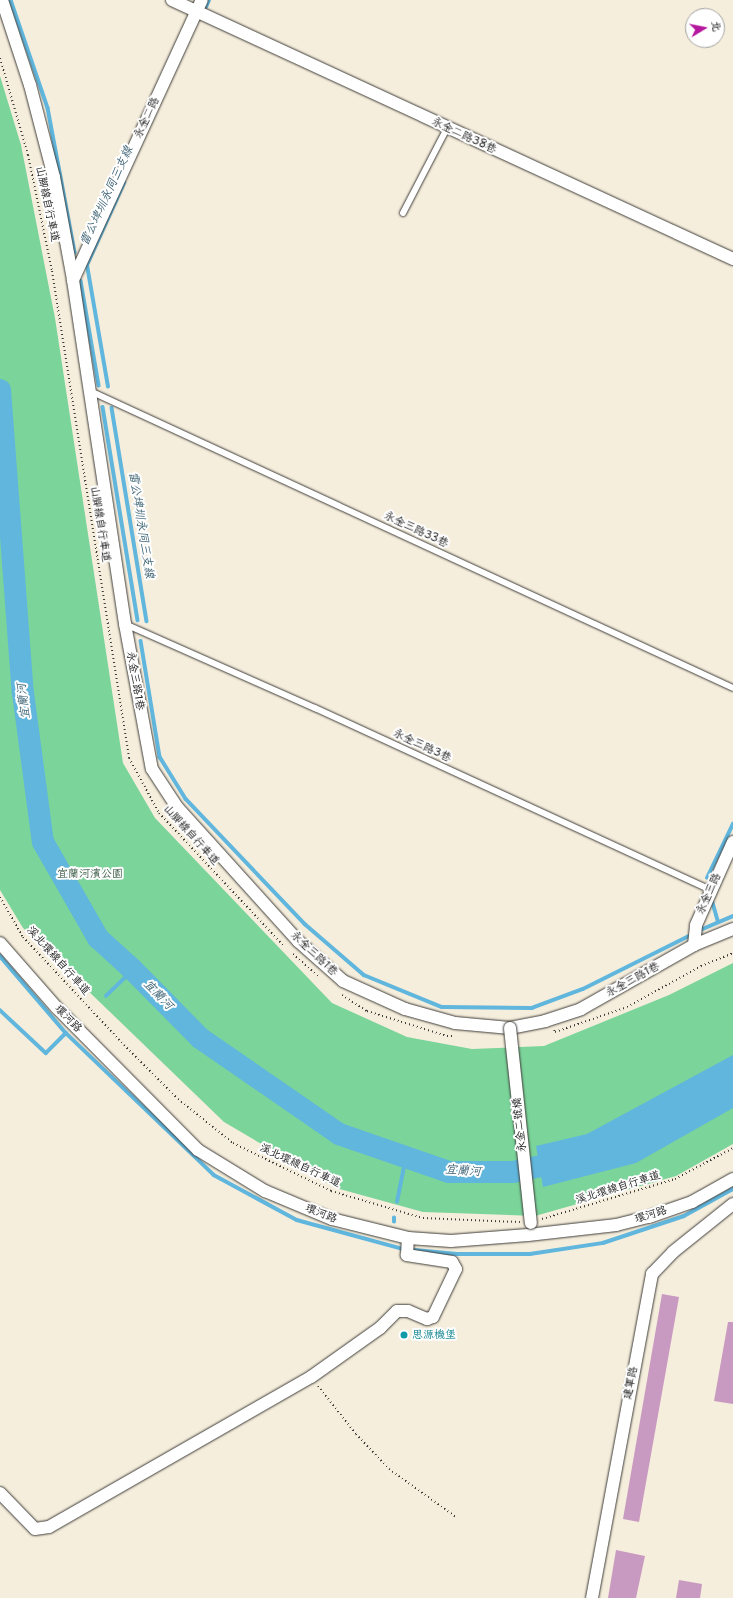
<!DOCTYPE html>
<meta charset="utf-8">
<style>
body{margin:0}
#map{position:relative;width:733px;height:1598px;overflow:hidden;background:#f6eedc;font-family:"Shantell Sans","LXGW WenKai TC",sans-serif}
div>[style]{position:absolute}
.green>*{inset:0;background:#7bd49a}
.water>*{inset:0;background:#60b6dd}
.stream>*{height:3.5px;margin:-1.75px;padding:0 1.75px;transform-origin:1.75px;border-radius:1.75px;background:#60b6dd}
.river>*{height:22px;margin:-11px;padding:0 11px;transform-origin:11px;border-radius:11px;background:#60b6dd}
.building>*{inset:0;background:#c99ac1}
.path>*{height:2px;margin-top:-1px;transform-origin:0;background:repeating-linear-gradient(90deg,#3d3c39 0 1px,transparent 0 4px)}
.roads{filter:drop-shadow(0 0 1px #3d3c39) drop-shadow(0 0 1px #3d3c39)}
.lane>*{height:6px;margin:-3px;padding:0 3px;transform-origin:3px;border-radius:3px;background:#fff}
.street>*{height:12px;margin:-6px;padding:0 6px;transform-origin:6px;border-radius:6px;background:#fff}
.bridges{filter:drop-shadow(0 0 1px #3d3c39) drop-shadow(0 0 1px #3d3c39)}
.street-bridge>*{height:12px;margin:-6px;padding:0 6px;transform-origin:6px;border-radius:6px;background:#fff}
.dots>*{width:11px;height:11px;translate:-50% -50%;box-sizing:border-box;border:2px solid #fff;border-radius:50%}
span{translate:-50% -50%;white-space:nowrap;text-align:center;line-height:1.15;-webkit-text-stroke:4px #fff;paint-order:stroke}
.street-label{font-size:11px;color:#1c1c1c}
.park-label{font-size:11px;color:#3d5c48}
.culture-label{font-size:11px;color:#0d838f}
.left{translate:0 -50%;text-align:left}
.water-label{font-size:12px;color:#3b6173;font-style:italic}
.north{position:absolute;left:685px;top:8px;width:40px;height:40px;box-sizing:border-box;background:#fff;border:1px solid #a4a4a4;border-radius:50%;rotate:80deg;font-size:11px;font-weight:700;line-height:16px;text-align:center;color:#1c1c1c}
.north::after{content:'';display:block;margin:auto;width:14px;height:18px;background:#b5179e;clip-path:polygon(50% 0,100% 100%,50% 72%,0 100%)}
</style>
<div id="map">
<div class="green">
<div style="clip-path:polygon(0 76px,21px 145px,55px 318px,123px 763px,155px 818px,332px 1003px,407px 1037px,472px 1049px,544px 1046px,669px 995px,733px 963px,733px 1144px,676px 1176px,535px 1216px,423px 1212px,336px 1188px,224px 1122px,23px 928px,0 890px)"></div>
</div>
<div class="water">
<div style="clip-path:polygon(733px 1055px,733px 1108px,636px 1163px,543px 1187px,536px 1146px,587px 1134px)"></div>
</div>
<div class="stream">
<div style="left:11px;top:0;width:114px;rotate:71.1deg"></div>
<div style="left:48px;top:108px;width:147px;rotate:79.4deg"></div>
<div style="left:206px;top:7px;width:8px;rotate:-67deg"></div>
<div style="left:81px;top:281px;width:106px;rotate:80.2deg"></div>
<div style="left:108px;top:387px;width:124px;rotate:-99.8deg"></div>
<div style="left:87px;top:265px;width:90px;rotate:-65.7deg"></div>
<div style="left:103px;top:407px;width:216px;rotate:80.7deg"></div>
<div style="left:112px;top:408px;width:216px;rotate:80.7deg"></div>
<div style="left:0;top:411px;width:2px"></div>
<div style="left:141px;top:641px;width:118px;rotate:80.7deg"></div>
<div style="left:160px;top:757px;width:49px;rotate:58.2deg"></div>
<div style="left:186px;top:799px;width:173px;rotate:46.4deg"></div>
<div style="left:305px;top:924px;width:78px;rotate:40.8deg"></div>
<div style="left:364px;top:975px;width:84px;rotate:22.3deg"></div>
<div style="left:442px;top:1007px;width:90px;rotate:0.6deg"></div>
<div style="left:532px;top:1008px;width:54px;rotate:-20.4deg"></div>
<div style="left:583px;top:989px;width:123px;rotate:-26.6deg"></div>
<div style="left:707px;top:878px;width:60px;rotate:-64.3deg"></div>
<div style="left:713px;top:903px;width:19px;rotate:74deg"></div>
<div style="left:698px;top:931px;width:38px;rotate:-23deg"></div>
<div style="left:0;top:956px;width:101px;rotate:49.4deg"></div>
<div style="left:66px;top:1033px;width:205px;rotate:43.8deg"></div>
<div style="left:214px;top:1175px;width:94px;rotate:28.5deg"></div>
<div style="left:297px;top:1220px;width:110px;rotate:15.3deg"></div>
<div style="left:106px;top:996px;width:37px;rotate:-44deg"></div>
<div style="left:0;top:1010px;width:63px;rotate:43.1deg"></div>
<div style="left:46px;top:1053px;width:28px;rotate:-45deg"></div>
<div style="left:397px;top:1202px;width:46px;rotate:-78.7deg"></div>
<div style="left:394px;top:1222px;width:4px;rotate:-90deg"></div>
<div style="left:415px;top:1250px;width:42px;rotate:5.4deg"></div>
<div style="left:457px;top:1254px;width:73px"></div>
<div style="left:530px;top:1254px;width:74px;rotate:-8.6deg"></div>
<div style="left:603px;top:1243px;width:85px;rotate:-18.4deg"></div>
<div style="left:684px;top:1216px;width:56px;rotate:-28.9deg"></div>
</div>
<div class="river">
<div style="left:0;top:390px;width:304px;rotate:85.7deg"></div>
<div style="left:23px;top:693px;width:150px;rotate:82.4deg"></div>
<div style="left:43px;top:842px;width:111px;rotate:60.2deg"></div>
<div style="left:98px;top:938px;width:47px;rotate:42.4deg"></div>
<div style="left:133px;top:970px;width:95px;rotate:45.4deg"></div>
<div style="left:200px;top:1038px;width:169px;rotate:34.6deg"></div>
<div style="left:339px;top:1134px;width:116px;rotate:19.1deg"></div>
<div style="left:449px;top:1172px;width:64px"></div>
<div style="left:513px;top:1172px;width:57px;rotate:-12.1deg"></div>
</div>
<div class="building">
<div style="clip-path:polygon(662px 1294px,679px 1297px,639px 1522px,623px 1519px)"></div>
<div style="clip-path:polygon(728px 1322px,733px 1322px,733px 1404px,714px 1401px)"></div>
<div style="clip-path:polygon(616px 1550px,645px 1556px,636px 1598px,608px 1598px)"></div>
<div style="clip-path:polygon(679px 1580px,702px 1584px,700px 1598px,676px 1598px)"></div>
</div>
<div class="path">
<div style="left:0;top:58px;width:101px;rotate:73.9deg"></div>
<div style="left:28px;top:155px;width:118px;rotate:78.3deg"></div>
<div style="left:52px;top:271px;width:493px;rotate:81deg"></div>
<div style="left:129px;top:758px;width:63px;rotate:61.4deg"></div>
<div style="left:159px;top:813px;width:184px;rotate:46.8deg"></div>
<div style="left:0;top:897px;width:46px;rotate:60.1deg"></div>
<div style="left:23px;top:937px;width:148px;rotate:46.9deg"></div>
<div style="left:124px;top:1045px;width:76px;rotate:45deg"></div>
<div style="left:178px;top:1099px;width:70px;rotate:38.7deg"></div>
<div style="left:233px;top:1143px;width:109px;rotate:26.1deg"></div>
<div style="left:331px;top:1191px;width:96px;rotate:16.4deg"></div>
<div style="left:423px;top:1218px;width:97px;rotate:2.4deg"></div>
<div style="left:293px;top:954px;width:33px;rotate:41deg"></div>
<div style="left:342px;top:995px;width:30px;rotate:33deg"></div>
<div style="left:367px;top:1011px;width:84px;rotate:17.4deg"></div>
<div style="left:447px;top:1036px;width:8px"></div>
<div style="left:554px;top:1030px;width:2px;rotate:63deg"></div>
<div style="left:555px;top:1032px;width:76px;rotate:-19.1deg"></div>
<div style="left:627px;top:1007px;width:85px;rotate:-29deg"></div>
<div style="left:701px;top:966px;width:35px;rotate:-22deg"></div>
<div style="left:542px;top:1219px;width:139px;rotate:-16.7deg"></div>
<div style="left:675px;top:1179px;width:66px;rotate:-28.1deg"></div>
<div style="left:318px;top:1386px;width:61px;rotate:51.6deg"></div>
<div style="left:356px;top:1434px;width:48px;rotate:46.7deg"></div>
<div style="left:389px;top:1469px;width:82px;rotate:35.6deg"></div>
</div>
<div class="roads">
<div class="lane">
<div style="left:403px;top:213px;width:96px;rotate:-62.6deg"></div>
<div style="left:90px;top:391px;width:708px;rotate:24.79deg"></div>
<div style="left:125px;top:624px;width:208px;rotate:23.9deg"></div>
<div style="left:315px;top:708px;width:435px;rotate:24.7deg"></div>
</div>
<div class="street">
<div style="left:2px;top:0;width:89px;rotate:71.8deg"></div>
<div style="left:30px;top:85px;width:95px;rotate:75.4deg"></div>
<div style="left:54px;top:177px;width:105px;rotate:79.5deg"></div>
<div style="left:73px;top:280px;width:348px;rotate:81.4deg"></div>
<div style="left:125px;top:624px;width:147px;rotate:79.5deg"></div>
<div style="left:152px;top:769px;width:45px;rotate:56.7deg"></div>
<div style="left:177px;top:807px;width:181px;rotate:47.9deg"></div>
<div style="left:298px;top:941px;width:60px;rotate:41.6deg"></div>
<div style="left:343px;top:981px;width:68px;rotate:24.3deg"></div>
<div style="left:405px;top:1009px;width:52px;rotate:15.6deg"></div>
<div style="left:455px;top:1023px;width:55px;rotate:5.2deg"></div>
<div style="left:510px;top:1028px;width:36px;rotate:-11deg"></div>
<div style="left:545px;top:1021px;width:38px;rotate:-18deg"></div>
<div style="left:581px;top:1009px;width:130px;rotate:-29.5deg"></div>
<div style="left:694px;top:945px;width:42px;rotate:-22.3deg"></div>
<div style="left:172px;top:0;width:618px;rotate:24.78deg"></div>
<div style="left:73px;top:280px;width:308px;rotate:-65.3deg"></div>
<div style="left:0;top:943px;width:86px;rotate:48.8deg"></div>
<div style="left:57px;top:1008px;width:200px;rotate:45.2deg"></div>
<div style="left:198px;top:1150px;width:79px;rotate:31.5deg"></div>
<div style="left:265px;top:1191px;width:73px;rotate:22.7deg"></div>
<div style="left:332px;top:1219px;width:78px;rotate:14deg"></div>
<div style="left:408px;top:1238px;width:43px;rotate:4deg"></div>
<div style="left:451px;top:1241px;width:77px;rotate:-4.5deg"></div>
<div style="left:528px;top:1235px;width:89px;rotate:-6.5deg"></div>
<div style="left:616px;top:1225px;width:34px;rotate:-14deg"></div>
<div style="left:649px;top:1217px;width:46px;rotate:-19.2deg"></div>
<div style="left:692px;top:1202px;width:47px;rotate:-29.3deg"></div>
<div style="left:694px;top:945px;width:20px;rotate:-84deg"></div>
<div style="left:696px;top:925px;width:91px;rotate:-66deg"></div>
<div style="left:0;top:1493px;width:50px;rotate:45.8deg"></div>
<div style="left:35px;top:1529px;width:14px;rotate:-8deg"></div>
<div style="left:49px;top:1527px;width:302px;rotate:-29.8deg"></div>
<div style="left:311px;top:1377px;width:85px;rotate:-35.4deg"></div>
<div style="left:380px;top:1328px;width:24px;rotate:-45deg"></div>
<div style="left:397px;top:1311px;width:11px"></div>
<div style="left:408px;top:1311px;width:21px;rotate:23deg"></div>
<div style="left:427px;top:1319px;width:6px;rotate:-18deg"></div>
<div style="left:433px;top:1317px;width:53px;rotate:-64.4deg"></div>
<div style="left:456px;top:1269px;width:8px;rotate:-120deg"></div>
<div style="left:452px;top:1262px;width:46px;rotate:-171.2deg"></div>
<div style="left:407px;top:1255px;width:17px;rotate:-87deg"></div>
<div style="left:592px;top:1598px;width:330px;rotate:-79.5deg"></div>
<div style="left:652px;top:1274px;width:30px;rotate:-46deg"></div>
<div style="left:673px;top:1252px;width:77px;rotate:-38.7deg"></div>
</div>
</div>
<div class="bridges">
<div class="street-bridge">
<div style="left:510px;top:1028px;width:196px;rotate:83.9deg"></div>
</div>
</div>
<div class="dots">
<div style="left:404px;top:1335px;background:#0f9aa8"></div>
</div>
<div class="street-label">
<span style="left:147px;top:118px;rotate:-65deg">永金二路</span>
<span style="left:464px;top:136px;rotate:25deg">永金二路38巷</span>
<span style="left:47px;top:204px;rotate:78deg">山腳線自行車道</span>
<span style="left:100px;top:524px;rotate:81deg">山腳線自行車道</span>
<span style="left:416px;top:530px;rotate:25deg">永金三路33巷</span>
<span style="left:135px;top:681px;rotate:80deg">永金三路1巷</span>
<span style="left:422px;top:746px;rotate:25deg">永金三路3巷</span>
<span style="left:191px;top:835px;rotate:48deg">山腳線自行車道</span>
<span style="left:709px;top:894px;rotate:-66deg">永金三路</span>
<span style="left:314px;top:954px;rotate:43deg">永金三路1巷</span>
<span style="left:58px;top:961px;rotate:48deg">溪北環線自行車道</span>
<span style="left:633px;top:980px;rotate:-29deg">永金三路1巷</span>
<span style="left:68px;top:1019px;rotate:46deg">環河路</span>
<span style="left:520px;top:1125px;rotate:-96deg">永金二號橋</span>
<span style="left:300px;top:1166px;rotate:25deg">溪北環線自行車道</span>
<span style="left:618px;top:1188px;rotate:-17deg">溪北環線自行車道</span>
<span style="left:321px;top:1214px;rotate:21deg">環河路</span>
<span style="left:651px;top:1215px;rotate:-17deg">環河路</span>
<span style="left:631px;top:1383px;rotate:-79deg">建軍路</span>
</div>
<div class="park-label">
<span style="left:90px;top:874px">宜蘭河濱公園</span>
</div>
<div class="culture-label">
<span class="left" style="left:412px;top:1335px">思源機堡</span>
</div>
<div class="water-label">
<span style="left:107px;top:196px;rotate:-65deg">雷公埤圳永同三支線</span>
<span style="left:141px;top:525px;rotate:81deg">雷公埤圳永同三支線</span>
<span style="left:24px;top:701px;rotate:-97deg">宜蘭河</span>
<span style="left:158px;top:995px;rotate:46deg">宜蘭河</span>
<span style="left:463px;top:1171px;rotate:4deg">宜蘭河</span>
</div>
<div class="north">北</div>
</div>
